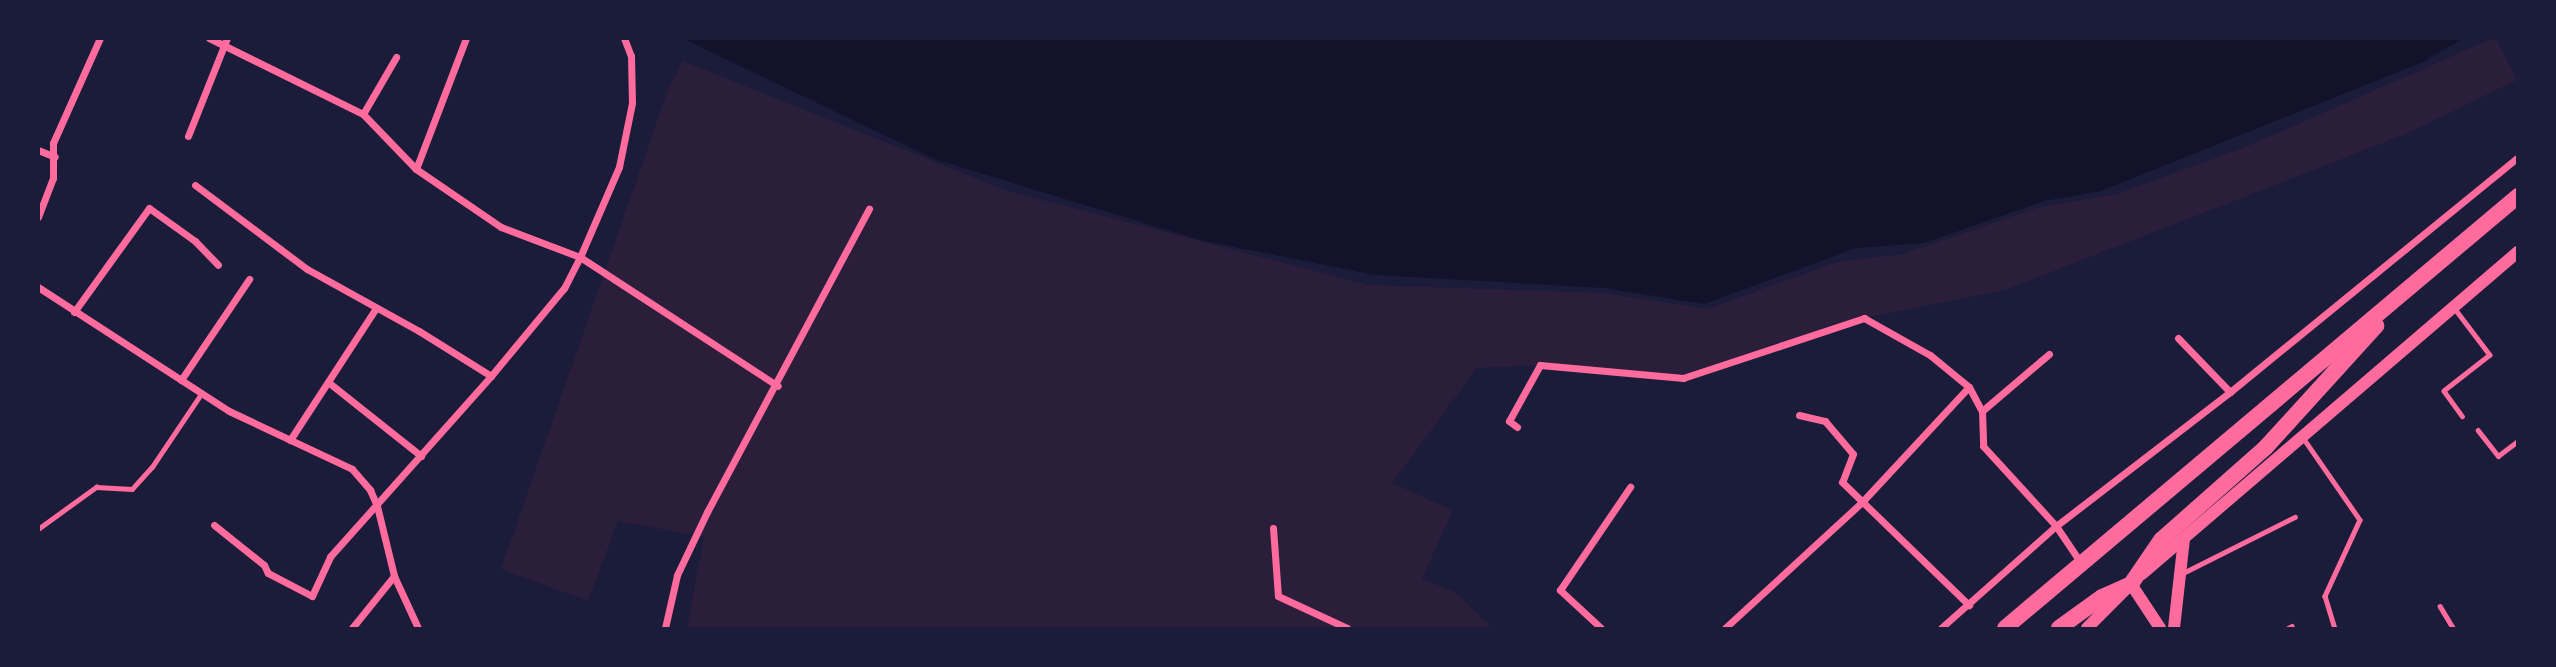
<!DOCTYPE html>
<style>
body{margin:0}
#map{position:relative;width:2556px;height:667px;overflow:hidden;background:#1b1b3a;font-family:Ubuntu,sans-serif}
div>[style]{position:absolute}
.green>*{inset:0;background:#2a1e3b}
.water>*{inset:0;background:#12122b}
.service>*{height:4.5px;margin:-2.25px;padding:0 2.25px;transform-origin:2.25px;border-radius:2.25px;background:#ff6b9d}
.minor>*{height:7px;margin:-3.5px;padding:0 3.5px;transform-origin:3.5px;border-radius:3.5px;background:#ff6b9d}
.tertiary>*{height:12px;margin:-6px;padding:0 6px;transform-origin:6px;border-radius:6px;background:#ff6b9d}
.primary>*{height:16px;margin:-8px;padding:0 8px;transform-origin:8px;border-radius:8px;background:#ff6b9d}
span{translate:-50% -50%;white-space:nowrap;text-align:center;line-height:1.15;-webkit-text-stroke:5px #1b1b3a;paint-order:stroke}
.frame{position:absolute;inset:0;border:40px solid #1b1b3a;pointer-events:none}
</style>
<div id="map">
<div class="green">
<i style="clip-path:polygon(2491px 39px,2496px 39px,2517px 80px,2406px 134px,2005px 290px,1864px 318px,1683px 378px,1540px 365px,1477px 368px,1392px 483px,1453px 510px,1422px 579px,1455px 592px,1492px 628px,687px 628px,704px 537px,618px 521px,588px 601px,501px 569px,669px 87px,683px 61px,1005px 190px,1368px 285px,1604px 293px,1707px 309px,1837px 262px,1903px 254px,2040px 207px,2117px 194px,2248px 146px)"></i>
</div>
<div class="water">
<i style="clip-path:polygon(684px 39px,2462px 39px,2423px 62px,2101px 191px,2044px 201px,1924px 243px,1856px 248px,1704px 304px,1605px 288px,1375px 275px,1200px 240px,934px 159px)"></i>
</div>
<div class="service">
<i style="left:2456px;top:310px;width:56px;rotate:52.9deg"></i>
<i style="left:2490px;top:355px;width:58px;rotate:142deg"></i>
<i style="left:2444px;top:391px;width:31px;rotate:54deg"></i>
<i style="left:2478px;top:430px;width:33px;rotate:52deg"></i>
<i style="left:2498px;top:456px;width:25px;rotate:-37deg"></i>
<i style="left:2304px;top:439px;width:98px;rotate:55.3deg"></i>
<i style="left:2360px;top:520px;width:84px;rotate:114.7deg"></i>
<i style="left:2325px;top:596px;width:34px;rotate:73deg"></i>
<i style="left:38px;top:529px;width:72px;rotate:-35.9deg"></i>
<i style="left:96px;top:487px;width:36px;rotate:3deg"></i>
<i style="left:132px;top:489px;width:30px;rotate:-48deg"></i>
<i style="left:152px;top:467px;width:88px;rotate:-56.1deg"></i>
<i style="left:2183px;top:573px;width:125px;rotate:-26.6deg"></i>
<i style="left:2440px;top:606px;width:26px;rotate:59deg"></i>
<i style="left:2288px;top:628px;width:4px;rotate:-27deg"></i>
</div>
<div class="minor">
<i style="left:209px;top:38px;width:172px;rotate:26.3deg"></i>
<i style="left:363px;top:114px;width:76px;rotate:46.1deg"></i>
<i style="left:416px;top:169px;width:103px;rotate:34.3deg"></i>
<i style="left:501px;top:227px;width:85px;rotate:20.8deg"></i>
<i style="left:580px;top:257px;width:35px;rotate:117deg"></i>
<i style="left:564px;top:288px;width:114px;rotate:129.7deg"></i>
<i style="left:491px;top:376px;width:242px;rotate:131.7deg"></i>
<i style="left:330px;top:557px;width:43px;rotate:114.8deg"></i>
<i style="left:312px;top:596px;width:50px;rotate:-152.4deg"></i>
<i style="left:268px;top:573px;width:9px;rotate:-117deg"></i>
<i style="left:264px;top:565px;width:64px;rotate:-141.3deg"></i>
<i style="left:624px;top:38px;width:19px;rotate:69deg"></i>
<i style="left:631px;top:56px;width:47px;rotate:88.8deg"></i>
<i style="left:632px;top:103px;width:65px;rotate:101.5deg"></i>
<i style="left:619px;top:167px;width:98px;rotate:113.4deg"></i>
<i style="left:580px;top:257px;width:236px;rotate:33.1deg"></i>
<i style="left:363px;top:114px;width:66px;rotate:-59.9deg"></i>
<i style="left:188px;top:136px;width:105px;rotate:-68.3deg"></i>
<i style="left:38px;top:150px;width:18px;rotate:22deg"></i>
<i style="left:416px;top:169px;width:140px;rotate:-69.1deg"></i>
<i style="left:195px;top:185px;width:140px;rotate:36.9deg"></i>
<i style="left:307px;top:269px;width:128px;rotate:29deg"></i>
<i style="left:419px;top:331px;width:85px;rotate:32deg"></i>
<i style="left:38px;top:217px;width:42px;rotate:-69deg"></i>
<i style="left:53px;top:178px;width:35px;rotate:-90deg"></i>
<i style="left:53px;top:143px;width:115px;rotate:-65.9deg"></i>
<i style="left:38px;top:287px;width:228px;rotate:33deg"></i>
<i style="left:229px;top:411px;width:136px;rotate:25.2deg"></i>
<i style="left:352px;top:469px;width:28px;rotate:49deg"></i>
<i style="left:370px;top:490px;width:17px;rotate:66deg"></i>
<i style="left:377px;top:506px;width:72px;rotate:76.3deg"></i>
<i style="left:394px;top:576px;width:57px;rotate:65.2deg"></i>
<i style="left:74px;top:312px;width:128px;rotate:-54.2deg"></i>
<i style="left:149px;top:208px;width:57px;rotate:35.7deg"></i>
<i style="left:195px;top:241px;width:33px;rotate:46deg"></i>
<i style="left:2178px;top:338px;width:75px;rotate:46.1deg"></i>
<i style="left:181px;top:380px;width:122px;rotate:-56deg"></i>
<i style="left:328px;top:382px;width:119px;rotate:38.5deg"></i>
<i style="left:1982px;top:411px;width:88px;rotate:-40.4deg"></i>
<i style="left:1799px;top:415px;width:27px;rotate:13deg"></i>
<i style="left:1825px;top:421px;width:43px;rotate:49.7deg"></i>
<i style="left:1853px;top:454px;width:30px;rotate:111deg"></i>
<i style="left:1842px;top:482px;width:177px;rotate:44.1deg"></i>
<i style="left:1517px;top:427px;width:10px;rotate:-143deg"></i>
<i style="left:1509px;top:421px;width:64px;rotate:-61deg"></i>
<i style="left:1540px;top:365px;width:144px;rotate:5.2deg"></i>
<i style="left:1683px;top:378px;width:191px;rotate:-18.3deg"></i>
<i style="left:1864px;top:318px;width:76px;rotate:29.3deg"></i>
<i style="left:1930px;top:355px;width:50px;rotate:39.4deg"></i>
<i style="left:1969px;top:387px;width:27px;rotate:62deg"></i>
<i style="left:1982px;top:411px;width:35px;rotate:88deg"></i>
<i style="left:1983px;top:446px;width:108px;rotate:47.6deg"></i>
<i style="left:2056px;top:526px;width:45px;rotate:56deg"></i>
<i style="left:290px;top:440px;width:158px;rotate:-56.9deg"></i>
<i style="left:1273px;top:528px;width:68px;rotate:85.8deg"></i>
<i style="left:1278px;top:596px;width:76px;rotate:24.9deg"></i>
<i style="left:352px;top:628px;width:67px;rotate:-51.1deg"></i>
<i style="left:665px;top:628px;width:54px;rotate:-77.2deg"></i>
<i style="left:677px;top:575px;width:70px;rotate:-64.5deg"></i>
<i style="left:707px;top:512px;width:344px;rotate:-61.9deg"></i>
<i style="left:1601px;top:628px;width:56px;rotate:-137.2deg"></i>
<i style="left:1560px;top:590px;width:125px;rotate:-55.8deg"></i>
<i style="left:1725px;top:628px;width:186px;rotate:-42.6deg"></i>
<i style="left:1862px;top:502px;width:157px;rotate:-47.1deg"></i>
<i style="left:1941px;top:628px;width:154px;rotate:-41.6deg"></i>
<i style="left:2056px;top:526px;width:220px;rotate:-37.6deg"></i>
<i style="left:2230px;top:392px;width:372px;rotate:-39.2deg"></i>
</div>
<div class="tertiary">
<i style="left:2142px;top:574px;width:495px;rotate:-40.6deg"></i>
<i style="left:2131px;top:584px;width:53px;rotate:56.6deg"></i>
<i style="left:2087px;top:628px;width:55px;rotate:-45deg"></i>
<i style="left:2174px;top:628px;width:90px;rotate:-83.6deg"></i>
</div>
<div class="primary">
<i style="left:2005px;top:628px;width:671px;rotate:-40.1deg"></i>
<i style="left:2059px;top:628px;width:53px;rotate:-35.8deg"></i>
<i style="left:2102px;top:597px;width:32px;rotate:-24deg"></i>
<i style="left:2131px;top:584px;width:53px;rotate:-55.7deg"></i>
<i style="left:2161px;top:540px;width:140px;rotate:-41.5deg"></i>
<i style="left:2266px;top:447px;width:164px;rotate:-47.7deg"></i>
</div>
<div class="frame"></div>
</div>
